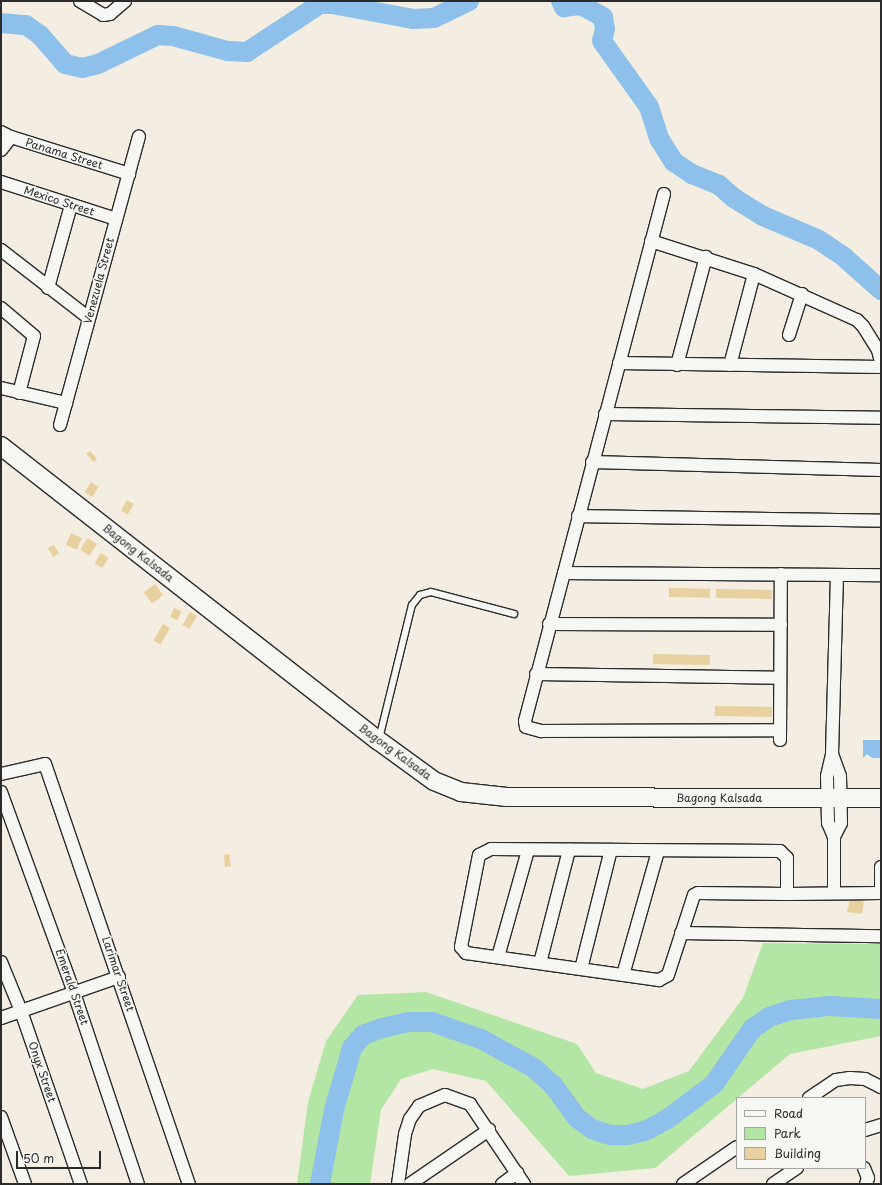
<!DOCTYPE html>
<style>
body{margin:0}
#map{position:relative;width:882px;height:1185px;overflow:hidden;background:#f3eee1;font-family:"Playpen Sans",sans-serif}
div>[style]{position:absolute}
.green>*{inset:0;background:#b3e5a5}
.water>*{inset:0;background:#8dc0ea}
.river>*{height:20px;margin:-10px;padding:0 10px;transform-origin:10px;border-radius:10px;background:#8dc0ea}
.building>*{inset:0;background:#e8d09f;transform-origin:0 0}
.roads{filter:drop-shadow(1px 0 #2b2b2b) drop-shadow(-1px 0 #2b2b2b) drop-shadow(0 1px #2b2b2b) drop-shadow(0 -1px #2b2b2b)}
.lane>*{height:6px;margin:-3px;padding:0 3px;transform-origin:3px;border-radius:3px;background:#f6f6f2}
.street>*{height:12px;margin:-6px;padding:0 6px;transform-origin:6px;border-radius:6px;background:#f6f6f2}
.secondary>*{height:18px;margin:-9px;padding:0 9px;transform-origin:9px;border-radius:9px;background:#f6f6f2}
span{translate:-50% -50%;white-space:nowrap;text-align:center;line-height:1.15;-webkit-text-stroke:3px #f6f6f2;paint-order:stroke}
.street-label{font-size:11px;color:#2b2b2b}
.frame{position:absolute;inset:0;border:2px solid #2b2b2b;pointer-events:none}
.legend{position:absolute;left:736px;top:1097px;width:130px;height:72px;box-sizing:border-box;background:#f6f6f2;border:1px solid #a5a5a2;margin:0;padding:5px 7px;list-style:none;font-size:12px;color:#2b2b2b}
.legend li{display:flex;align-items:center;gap:8px;height:20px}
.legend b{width:20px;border:1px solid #a5a5a2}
.scale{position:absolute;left:16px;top:1151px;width:85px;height:18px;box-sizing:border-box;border:2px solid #2b2b2b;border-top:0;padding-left:5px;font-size:12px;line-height:14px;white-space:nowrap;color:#2b2b2b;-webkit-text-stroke:3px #f6f6f2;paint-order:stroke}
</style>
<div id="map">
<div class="green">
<i style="clip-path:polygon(763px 943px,881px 944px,881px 1036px,790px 1054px,655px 1168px,569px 1176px,486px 1081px,433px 1069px,401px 1079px,381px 1110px,370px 1184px,297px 1184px,308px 1102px,326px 1041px,358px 995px,426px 992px,577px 1044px,596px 1073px,643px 1089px,689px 1071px,743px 998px)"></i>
</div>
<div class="water">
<i style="clip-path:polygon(863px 740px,881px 740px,881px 758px,872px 758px,867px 754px,863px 758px)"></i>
</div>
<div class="river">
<i style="left:561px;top:1px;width:7px;rotate:63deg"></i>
<i style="left:564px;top:7px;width:17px;rotate:-7deg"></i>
<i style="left:581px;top:5px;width:25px;rotate:29deg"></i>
<i style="left:603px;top:17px;width:12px;rotate:81deg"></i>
<i style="left:605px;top:29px;width:12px;rotate:104deg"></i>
<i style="left:602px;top:41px;width:81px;rotate:54.5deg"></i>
<i style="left:649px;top:107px;width:35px;rotate:72deg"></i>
<i style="left:660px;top:140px;width:26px;rotate:58deg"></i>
<i style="left:674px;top:162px;width:22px;rotate:34deg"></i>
<i style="left:692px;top:174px;width:29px;rotate:22deg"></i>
<i style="left:719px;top:185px;width:20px;rotate:41deg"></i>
<i style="left:734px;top:198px;width:34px;rotate:32deg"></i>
<i style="left:763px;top:216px;width:61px;rotate:23.2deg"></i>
<i style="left:819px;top:240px;width:30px;rotate:34deg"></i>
<i style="left:844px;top:257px;width:50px;rotate:41.7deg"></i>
<i style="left:1px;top:23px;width:25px;rotate:5deg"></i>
<i style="left:26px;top:25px;width:17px;rotate:36deg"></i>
<i style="left:40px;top:35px;width:38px;rotate:49deg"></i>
<i style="left:65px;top:64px;width:17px;rotate:13deg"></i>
<i style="left:82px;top:68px;width:16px;rotate:-14deg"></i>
<i style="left:98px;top:64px;width:67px;rotate:-25.8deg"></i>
<i style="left:158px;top:35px;width:15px;rotate:4deg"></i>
<i style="left:173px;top:36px;width:57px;rotate:15.3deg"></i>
<i style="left:228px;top:51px;width:19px;rotate:3deg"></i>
<i style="left:247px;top:52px;width:87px;rotate:-33.3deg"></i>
<i style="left:320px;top:4px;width:12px"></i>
<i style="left:332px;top:4px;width:82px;rotate:10.5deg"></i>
<i style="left:413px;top:19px;width:21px;rotate:-3deg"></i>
<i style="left:434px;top:18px;width:39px;rotate:-26deg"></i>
<i style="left:320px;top:1184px;width:75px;rotate:-79.3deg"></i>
<i style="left:334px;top:1110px;width:65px;rotate:-73.8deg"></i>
<i style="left:352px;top:1048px;width:17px;rotate:-50deg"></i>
<i style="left:363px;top:1035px;width:20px;rotate:-20deg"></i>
<i style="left:382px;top:1028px;width:27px;rotate:-13deg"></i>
<i style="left:408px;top:1022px;width:24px"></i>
<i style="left:432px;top:1022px;width:52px;rotate:19.1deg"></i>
<i style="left:481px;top:1039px;width:60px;rotate:28.7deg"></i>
<i style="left:534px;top:1068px;width:25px;rotate:42deg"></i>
<i style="left:553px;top:1085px;width:41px;rotate:54deg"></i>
<i style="left:577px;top:1118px;width:19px;rotate:36deg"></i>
<i style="left:592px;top:1129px;width:19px;rotate:18deg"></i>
<i style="left:610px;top:1135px;width:17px"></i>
<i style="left:627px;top:1135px;width:18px;rotate:-13deg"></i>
<i style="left:645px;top:1131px;width:24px;rotate:-28deg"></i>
<i style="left:666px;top:1120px;width:60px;rotate:-36.9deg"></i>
<i style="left:714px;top:1084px;width:67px;rotate:-55.4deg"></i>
<i style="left:752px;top:1029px;width:21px;rotate:-35deg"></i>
<i style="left:769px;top:1017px;width:23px;rotate:-18deg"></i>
<i style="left:791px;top:1010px;width:39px;rotate:-6deg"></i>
<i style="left:830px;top:1006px;width:51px;rotate:3.4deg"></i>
</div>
<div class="building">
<i style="clip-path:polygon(90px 451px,97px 459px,94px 462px,86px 454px)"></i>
<i style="left:91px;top:482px;width:9px;height:12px;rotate:32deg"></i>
<i style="left:127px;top:500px;width:8px;height:12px;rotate:30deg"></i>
<i style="left:71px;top:533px;width:12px;height:13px;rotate:24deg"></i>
<i style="left:88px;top:538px;width:11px;height:14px;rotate:34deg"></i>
<i style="clip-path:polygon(54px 545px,59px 553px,53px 557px,48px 548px)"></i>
<i style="left:101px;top:553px;width:9px;height:12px;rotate:32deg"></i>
<i style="left:155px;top:584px;width:14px;height:14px;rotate:54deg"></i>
<i style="left:669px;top:588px;width:41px;height:9px;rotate:1deg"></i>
<i style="left:716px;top:589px;width:56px;height:9px;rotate:1deg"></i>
<i style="left:174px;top:608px;width:8px;height:10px;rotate:23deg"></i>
<i style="left:190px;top:612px;width:8px;height:15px;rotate:30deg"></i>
<i style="left:163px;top:624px;width:8px;height:19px;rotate:30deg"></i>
<i style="left:653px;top:654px;width:57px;height:10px;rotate:1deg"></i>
<i style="left:715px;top:706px;width:57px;height:10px;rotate:1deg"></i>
<i style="clip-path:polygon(229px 854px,231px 866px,225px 867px,224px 855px)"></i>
<i style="clip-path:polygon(851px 896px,864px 899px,862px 914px,847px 912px)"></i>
</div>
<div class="roads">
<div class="lane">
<i style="left:379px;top:739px;width:138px;rotate:-76.2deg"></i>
<i style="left:412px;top:605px;width:13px;rotate:-51deg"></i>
<i style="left:420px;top:595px;width:11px;rotate:-15deg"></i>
<i style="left:431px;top:592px;width:86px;rotate:14.8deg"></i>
</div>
<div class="street">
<i style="left:80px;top:1px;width:27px;rotate:31deg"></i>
<i style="left:103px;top:15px;width:7px;rotate:-8deg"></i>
<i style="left:110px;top:14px;width:20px;rotate:-41deg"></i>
<i style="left:1px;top:132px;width:11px;rotate:27deg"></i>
<i style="left:11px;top:137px;width:124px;rotate:17.4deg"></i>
<i style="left:1px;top:150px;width:16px;rotate:-52deg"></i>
<i style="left:1px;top:182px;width:121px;rotate:17.8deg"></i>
<i style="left:664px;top:194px;width:545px;rotate:104.78deg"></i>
<i style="left:525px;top:721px;width:6px;rotate:81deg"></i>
<i style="left:526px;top:727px;width:16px;rotate:15deg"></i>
<i style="left:541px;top:731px;width:239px;rotate:-0.2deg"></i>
<i style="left:651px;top:241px;width:108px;rotate:17.8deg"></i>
<i style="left:754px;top:274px;width:113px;rotate:24.1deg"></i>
<i style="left:857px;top:320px;width:8px;rotate:45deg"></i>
<i style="left:863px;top:326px;width:28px;rotate:58deg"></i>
<i style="left:878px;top:350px;width:12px;rotate:76deg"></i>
<i style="left:1px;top:250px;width:111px;rotate:37.7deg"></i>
<i style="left:48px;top:288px;width:86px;rotate:-74.5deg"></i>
<i style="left:1px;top:308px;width:43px;rotate:40.3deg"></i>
<i style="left:34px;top:336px;width:59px;rotate:104.7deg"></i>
<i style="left:789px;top:335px;width:43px;rotate:-72.4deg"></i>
<i style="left:619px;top:363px;width:262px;rotate:0.9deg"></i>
<i style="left:677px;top:365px;width:112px;rotate:-75deg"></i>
<i style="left:730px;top:365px;width:94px;rotate:-75.2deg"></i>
<i style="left:1px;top:388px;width:67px;rotate:13deg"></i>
<i style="left:605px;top:414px;width:276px;rotate:0.8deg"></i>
<i style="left:60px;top:425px;width:299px;rotate:-74.7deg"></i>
<i style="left:592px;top:462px;width:289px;rotate:1.6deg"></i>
<i style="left:578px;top:516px;width:303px;rotate:0.9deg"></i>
<i style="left:564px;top:573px;width:317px;rotate:0.4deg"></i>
<i style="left:549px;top:624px;width:232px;rotate:0.2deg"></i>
<i style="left:536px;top:674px;width:244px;rotate:0.9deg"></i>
<i style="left:780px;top:740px;width:166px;rotate:-89.7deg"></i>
<i style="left:832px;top:754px;width:23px;rotate:70deg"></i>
<i style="left:840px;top:776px;width:47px;rotate:88.8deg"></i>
<i style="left:841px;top:823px;width:16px;rotate:117deg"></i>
<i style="left:1px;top:774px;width:45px;rotate:-12.8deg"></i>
<i style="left:45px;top:764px;width:444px;rotate:71.1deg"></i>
<i style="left:1px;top:792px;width:214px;rotate:70deg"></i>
<i style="left:74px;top:993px;width:201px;rotate:71.5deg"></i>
<i style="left:834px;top:893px;width:56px;rotate:-90deg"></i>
<i style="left:834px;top:837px;width:15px;rotate:-113deg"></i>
<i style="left:828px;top:823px;width:47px;rotate:-91.2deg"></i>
<i style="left:827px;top:776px;width:23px;rotate:-77deg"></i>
<i style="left:832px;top:754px;width:179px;rotate:-88.4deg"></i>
<i style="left:881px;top:893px;width:26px;rotate:-90deg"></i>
<i style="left:787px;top:894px;width:36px;rotate:-90deg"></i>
<i style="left:787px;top:858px;width:10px;rotate:-135deg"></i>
<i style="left:780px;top:851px;width:289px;rotate:-179.6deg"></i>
<i style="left:491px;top:849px;width:13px;rotate:153deg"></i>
<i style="left:479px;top:855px;width:94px;rotate:101.1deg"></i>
<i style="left:461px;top:947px;width:8px;rotate:50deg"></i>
<i style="left:466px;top:953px;width:195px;rotate:8deg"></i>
<i style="left:659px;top:980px;width:10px;rotate:-29deg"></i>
<i style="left:668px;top:975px;width:84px;rotate:-72deg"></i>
<i style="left:694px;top:895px;width:4px;rotate:-27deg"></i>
<i style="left:698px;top:893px;width:89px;rotate:0.6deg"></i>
<i style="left:787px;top:894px;width:94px;rotate:-0.6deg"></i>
<i style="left:681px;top:933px;width:200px;rotate:0.9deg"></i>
<i style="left:498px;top:957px;width:111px;rotate:-74.3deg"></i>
<i style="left:1px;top:962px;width:53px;rotate:67.8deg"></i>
<i style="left:21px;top:1011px;width:183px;rotate:70.9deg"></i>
<i style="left:540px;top:963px;width:117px;rotate:-75.6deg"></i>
<i style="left:581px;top:969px;width:123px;rotate:-75.9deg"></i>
<i style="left:623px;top:975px;width:129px;rotate:-74.2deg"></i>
<i style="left:1px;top:1018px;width:125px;rotate:-19.2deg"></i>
<i style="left:809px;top:1098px;width:32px;rotate:-34deg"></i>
<i style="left:836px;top:1080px;width:14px;rotate:-8deg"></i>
<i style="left:850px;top:1078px;width:15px;rotate:4deg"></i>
<i style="left:865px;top:1079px;width:18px;rotate:27deg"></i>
<i style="left:1px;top:1117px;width:71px;rotate:70.3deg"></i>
<i style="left:865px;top:1130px;width:17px;rotate:-17deg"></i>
<i style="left:864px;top:1168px;width:11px;rotate:68deg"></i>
<i style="left:868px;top:1178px;width:6px;rotate:108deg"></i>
<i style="left:398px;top:1184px;width:50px;rotate:-82deg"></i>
<i style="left:405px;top:1134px;width:16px;rotate:-72deg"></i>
<i style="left:410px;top:1119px;width:16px;rotate:-55deg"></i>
<i style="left:419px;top:1106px;width:28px;rotate:-23deg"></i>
<i style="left:445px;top:1095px;width:27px;rotate:20deg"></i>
<i style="left:470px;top:1104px;width:97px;rotate:56deg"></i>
<i style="left:410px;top:1184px;width:96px;rotate:-34.4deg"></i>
<i style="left:502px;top:1184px;width:19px;rotate:-36deg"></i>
<i style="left:683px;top:1184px;width:65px;rotate:-34.4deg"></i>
<i style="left:773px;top:1184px;width:29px;rotate:-34deg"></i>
</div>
<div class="secondary">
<i style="left:1px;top:446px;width:479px;rotate:38deg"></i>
<i style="left:379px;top:741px;width:68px;rotate:36deg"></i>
<i style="left:434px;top:781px;width:29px;rotate:22deg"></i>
<i style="left:461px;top:792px;width:46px;rotate:6.2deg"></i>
<i style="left:507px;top:797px;width:374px;rotate:0.2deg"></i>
</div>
</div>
<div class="street-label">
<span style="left:64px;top:154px;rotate:17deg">Panama Street</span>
<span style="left:59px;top:201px;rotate:18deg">Mexico Street</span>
<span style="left:99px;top:281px;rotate:-75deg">Venezuela Street</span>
<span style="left:138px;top:553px;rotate:38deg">Bagong Kalsada</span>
<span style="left:395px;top:752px;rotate:36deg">Bagong Kalsada</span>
<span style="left:719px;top:798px">Bagong Kalsada</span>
<span style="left:118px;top:974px;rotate:71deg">Larimar Street</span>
<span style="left:72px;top:987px;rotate:71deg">Emerald Street</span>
<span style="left:42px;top:1072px;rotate:71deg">Onyx Street</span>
</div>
<div class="frame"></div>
<ul class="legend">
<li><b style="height:5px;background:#f6f6f2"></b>Road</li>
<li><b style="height:11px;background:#b3e5a5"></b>Park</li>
<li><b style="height:11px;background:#e8d09f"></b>Building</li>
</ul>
<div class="scale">50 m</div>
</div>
